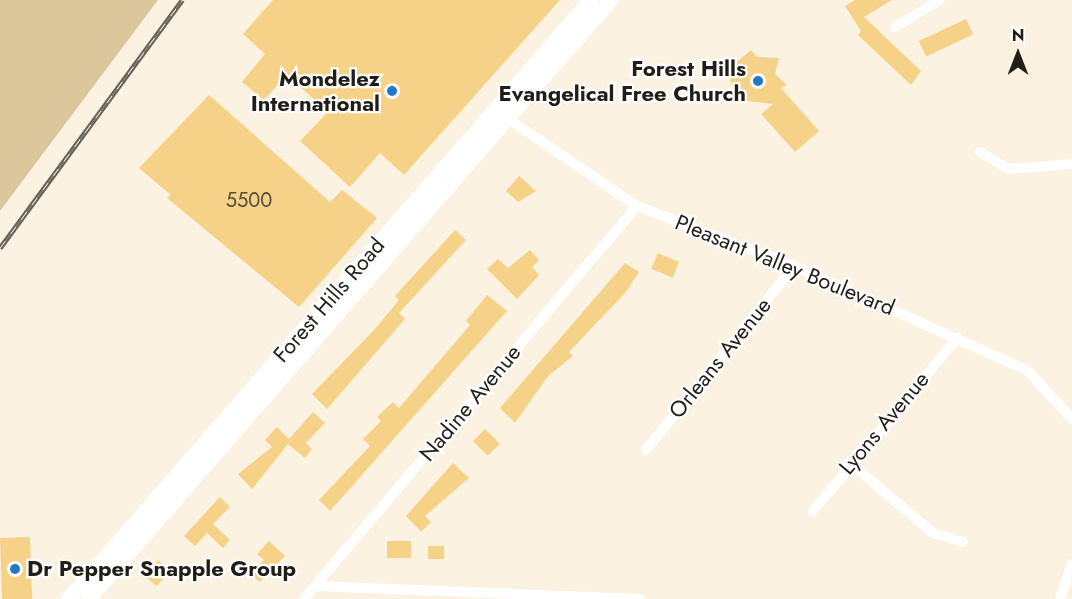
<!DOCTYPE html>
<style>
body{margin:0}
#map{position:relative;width:1072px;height:599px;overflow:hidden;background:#fbf2e1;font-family:Jost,sans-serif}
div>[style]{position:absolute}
.green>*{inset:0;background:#dcc69b}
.building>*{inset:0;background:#f6d289;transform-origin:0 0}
.street>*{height:10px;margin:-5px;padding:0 5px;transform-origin:5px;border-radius:5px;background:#fff}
.secondary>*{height:15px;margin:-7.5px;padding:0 7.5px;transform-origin:7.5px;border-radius:7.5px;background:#fff}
.rail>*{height:5px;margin-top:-2.5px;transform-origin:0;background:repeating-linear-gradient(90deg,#fff 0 9px,#656056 0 18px);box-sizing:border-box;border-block:2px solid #656056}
.dots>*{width:16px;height:16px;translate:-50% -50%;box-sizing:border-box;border:3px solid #fff;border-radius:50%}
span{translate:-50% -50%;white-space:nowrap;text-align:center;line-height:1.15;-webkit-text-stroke:4.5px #fff;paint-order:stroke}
.number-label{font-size:20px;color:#564b34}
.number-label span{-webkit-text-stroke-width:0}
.poi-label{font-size:22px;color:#211e18;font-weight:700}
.right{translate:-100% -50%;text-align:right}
.left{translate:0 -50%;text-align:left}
.street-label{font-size:22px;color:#211e18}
.north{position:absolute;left:988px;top:24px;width:60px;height:60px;-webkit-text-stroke:4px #fff;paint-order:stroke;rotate:0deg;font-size:16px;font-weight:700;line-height:24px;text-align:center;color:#211e18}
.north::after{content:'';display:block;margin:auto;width:21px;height:27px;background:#211e18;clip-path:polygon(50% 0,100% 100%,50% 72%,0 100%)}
</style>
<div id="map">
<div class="green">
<i style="clip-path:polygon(0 0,158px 0,0 211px)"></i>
</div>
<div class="building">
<i style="clip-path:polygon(273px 0,560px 0,404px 175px,380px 153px,350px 187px,300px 141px,328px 112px,287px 75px,264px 100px,242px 82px,265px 54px,243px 34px)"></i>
<i style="clip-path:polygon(855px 0,892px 0,864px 17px,921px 71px,911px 85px,858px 35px,861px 31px,845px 6px)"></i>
<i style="left:966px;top:19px;width:17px;height:52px;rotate:65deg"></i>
<i style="clip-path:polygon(751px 50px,757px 57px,779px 58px,775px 74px,787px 85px,781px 88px,819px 131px,795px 152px,761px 114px,773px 104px,740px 100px,730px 81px,733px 65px)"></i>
<i style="clip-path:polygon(209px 95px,330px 202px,342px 190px,377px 218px,299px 307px,167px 198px,171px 195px,139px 168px)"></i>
<i style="clip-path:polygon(519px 176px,536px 191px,518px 202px,506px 191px)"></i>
<i style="clip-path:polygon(455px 230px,466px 240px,399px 313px,405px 319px,327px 409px,312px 394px,374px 330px,399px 300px,395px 296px)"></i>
<i style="clip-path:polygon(530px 250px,539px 260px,532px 267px,539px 275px,517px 299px,487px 269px,498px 259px,508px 268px)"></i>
<i style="left:658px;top:253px;width:23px;height:17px;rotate:23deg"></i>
<i style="clip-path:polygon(625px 263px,639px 272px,625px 293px,569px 352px,573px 356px,548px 376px,515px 423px,500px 408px)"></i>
<i style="clip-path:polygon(487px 295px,507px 311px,330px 511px,319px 500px,370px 446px,363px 439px,381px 421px,377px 417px,393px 402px,399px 408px,470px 325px,466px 321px)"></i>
<i style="clip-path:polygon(313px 412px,325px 423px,306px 443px,312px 449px,305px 458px,288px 444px,252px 489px,238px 474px,272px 447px,265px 440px,277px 427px,289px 439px)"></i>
<i style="left:485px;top:429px;width:21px;height:17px;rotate:45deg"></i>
<i style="clip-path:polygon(453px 463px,469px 478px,425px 516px,431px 522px,421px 532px,406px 516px)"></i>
<i style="clip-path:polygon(220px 497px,230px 507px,213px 524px,230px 540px,223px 548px,207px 533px,195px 546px,184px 536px)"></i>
<i style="left:30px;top:537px;width:62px;height:30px;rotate:88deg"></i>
<i style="clip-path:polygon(269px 541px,285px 556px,260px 582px,250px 573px,264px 560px,257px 554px)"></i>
<i style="left:387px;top:541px;width:24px;height:17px"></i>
<i style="left:428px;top:546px;width:16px;height:13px"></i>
<i style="left:158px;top:560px;width:16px;height:21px;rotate:40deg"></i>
</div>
<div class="street">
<i style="left:895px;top:27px;width:52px;rotate:-31deg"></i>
<i style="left:495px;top:110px;width:171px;rotate:34.1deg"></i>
<i style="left:637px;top:206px;width:168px;rotate:20.9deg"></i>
<i style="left:794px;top:266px;width:255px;rotate:24.1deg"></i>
<i style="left:1027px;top:370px;width:67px;rotate:47.4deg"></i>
<i style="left:980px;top:152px;width:34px;rotate:30deg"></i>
<i style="left:1009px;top:169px;width:63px;rotate:-4.5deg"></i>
<i style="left:646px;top:450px;width:236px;rotate:-51.2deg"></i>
<i style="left:849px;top:462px;width:110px;rotate:40.2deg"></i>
<i style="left:933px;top:533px;width:31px;rotate:17deg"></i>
<i style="left:813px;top:511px;width:226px;rotate:-50.2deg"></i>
<i style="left:316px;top:586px;width:324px;rotate:2.3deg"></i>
<i style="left:304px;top:599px;width:515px;rotate:-49.72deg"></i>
<i style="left:1060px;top:599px;width:37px;rotate:-71deg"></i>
</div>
<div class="secondary">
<i style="left:68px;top:599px;width:795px;rotate:-48.93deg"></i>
<i style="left:88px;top:599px;width:795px;rotate:-48.93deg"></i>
</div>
<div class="rail">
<i style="left:0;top:248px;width:308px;rotate:-53.7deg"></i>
</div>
<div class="dots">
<i style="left:758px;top:81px;background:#2178c5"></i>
<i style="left:392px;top:91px;background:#2178c5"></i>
<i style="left:15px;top:569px;background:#2178c5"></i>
</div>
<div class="number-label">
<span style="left:249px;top:200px">5500</span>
</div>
<div class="poi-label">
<span class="right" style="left:746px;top:81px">Forest Hills<br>Evangelical Free Church</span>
<span class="right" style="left:380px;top:91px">Mondelez<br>International</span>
<span class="left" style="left:27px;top:569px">Dr Pepper Snapple Group</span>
</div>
<div class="street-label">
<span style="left:785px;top:265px;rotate:22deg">Pleasant Valley Boulevard</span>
<span style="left:329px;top:300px;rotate:-49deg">Forest Hills Road</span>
<span style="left:720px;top:358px;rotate:-51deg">Orleans Avenue</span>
<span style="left:470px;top:403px;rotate:-50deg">Nadine Avenue</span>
<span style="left:884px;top:423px;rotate:-50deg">Lyons Avenue</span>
</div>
<div class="north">N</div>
</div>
